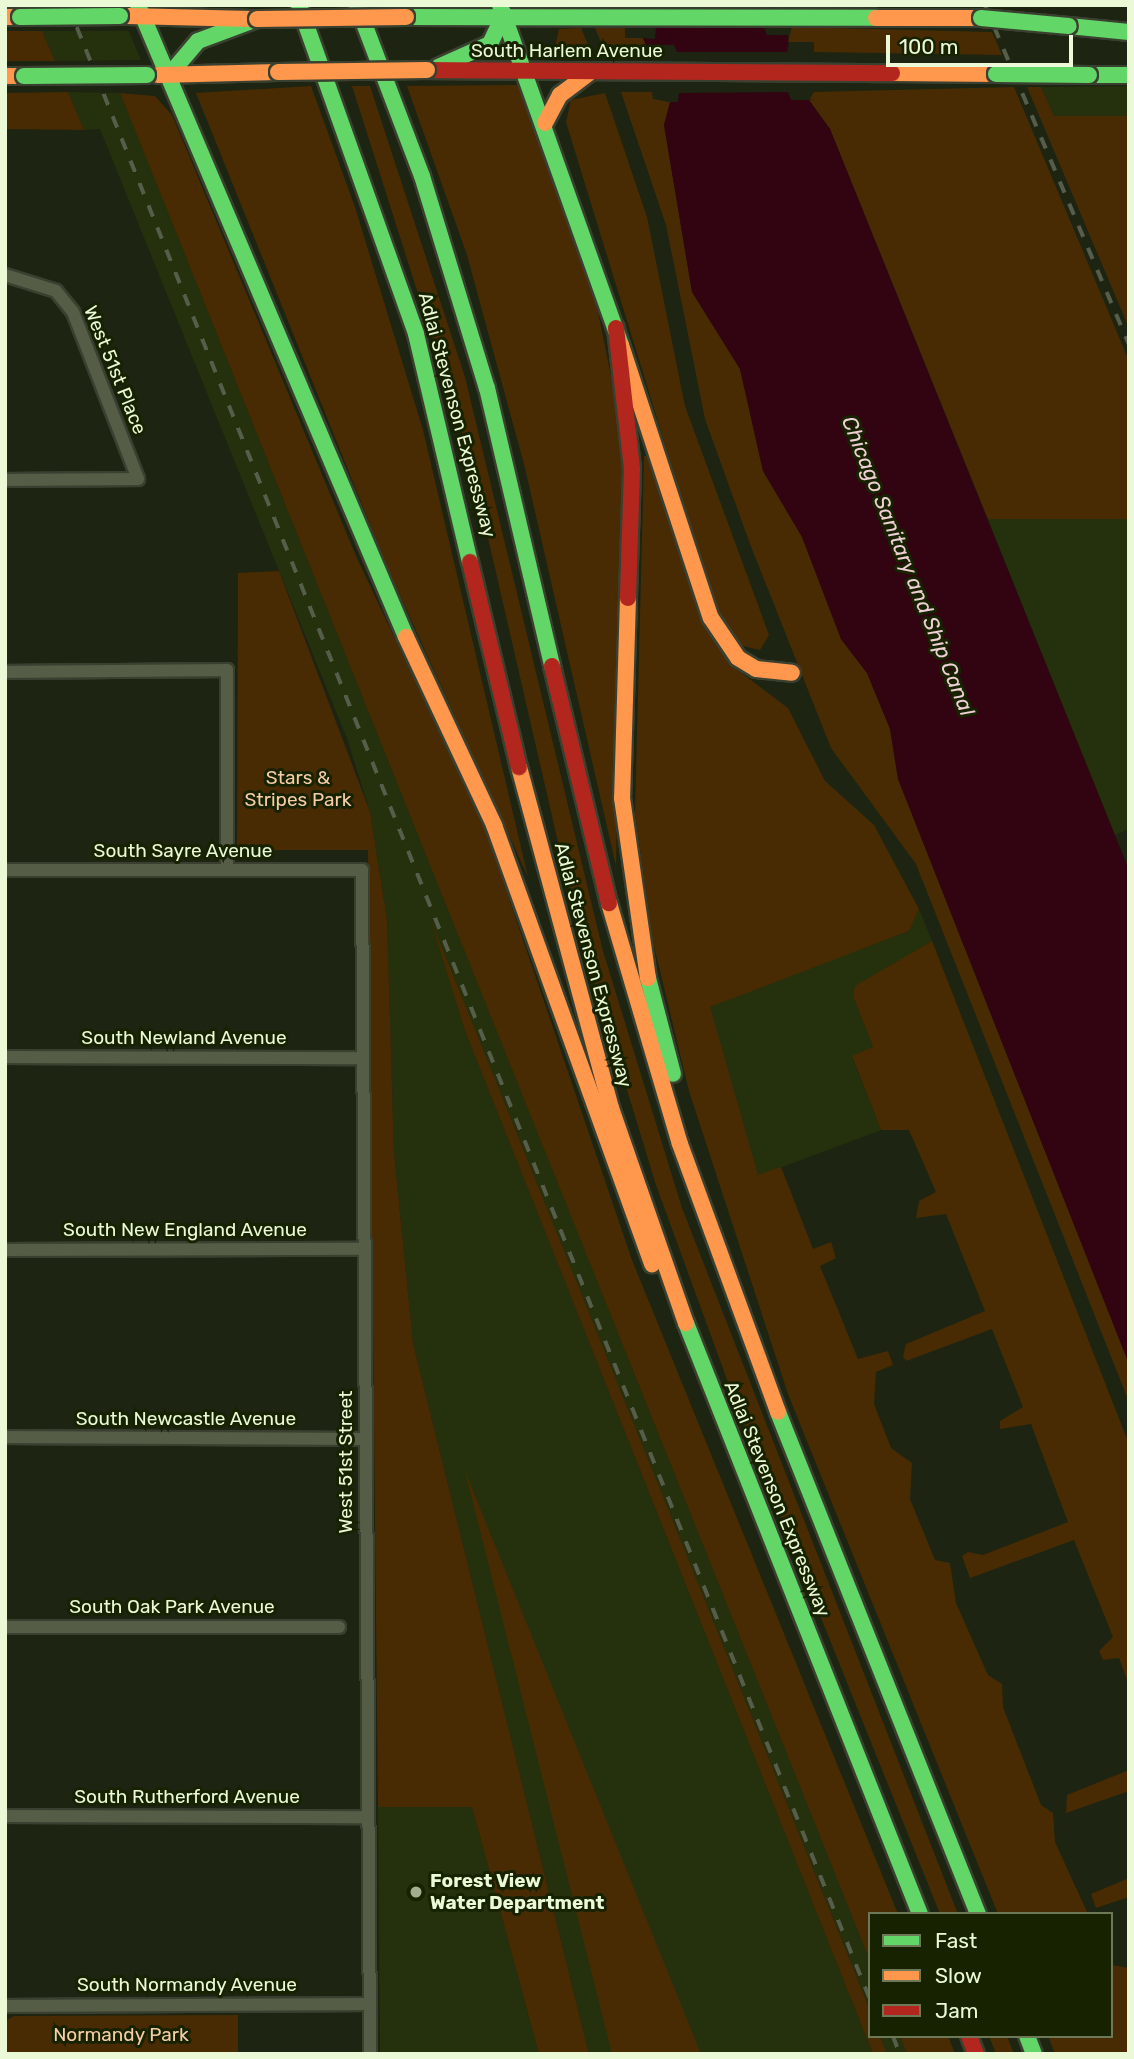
<!DOCTYPE html>
<style>
body{margin:0}
#map{position:relative;width:1134px;height:2059px;overflow:hidden;background:#1d2411;font-family:Rubik,sans-serif}
div>[style]{position:absolute}
.built>*{inset:0;background:#25310c}
.green>*{inset:0;background:#482b02}
.water>*{inset:0;background:#320311}
.pier>*{inset:0;background:#1d2411}
.roads{filter:drop-shadow(2px 0 #3a4030) drop-shadow(-2px 0 #3a4030) drop-shadow(0 2px #3a4030) drop-shadow(0 -2px #3a4030)}
.street>*{height:12px;margin:-6px;padding:0 6px;transform-origin:6px;border-radius:6px;background:#555d47}
.fast>*{height:16px;margin:-8px;padding:0 8px;transform-origin:8px;border-radius:8px;background:#63d668}
.slow>*{height:16px;margin:-8px;padding:0 8px;transform-origin:8px;border-radius:8px;background:#ff974d}
.jam>*{height:16px;margin:-8px;padding:0 8px;transform-origin:8px;border-radius:8px;background:#b3261e}
.rail>*{height:3.5px;margin-top:-1.75px;transform-origin:0;background:repeating-linear-gradient(90deg,#565d4a 0 12px,transparent 0 24px)}
.bridges{filter:drop-shadow(2px 0 #3a4030) drop-shadow(-2px 0 #3a4030) drop-shadow(0 2px #3a4030) drop-shadow(0 -2px #3a4030)}
.fast-bridge>*{height:16px;margin:-8px;padding:0 8px;transform-origin:8px;border-radius:8px;background:#63d668}
.slow-bridge>*{height:16px;margin:-8px;padding:0 8px;transform-origin:8px;border-radius:8px;background:#ff974d}
.dots>*{width:19px;height:19px;translate:-50% -50%;box-sizing:border-box;border:4px solid #172201;border-radius:50%}
span{translate:-50% -50%;white-space:nowrap;text-align:center;line-height:1.15;-webkit-text-stroke:6px #172201;paint-order:stroke}
.street-label{font-size:19px;color:#ebf9d6}
.park-label{font-size:19px;color:#f7cda5}
.poi-label{font-size:19px;color:#ebf9d6;font-weight:700}
.left{translate:0 -50%;text-align:left}
.water-label{font-size:21px;color:#efd0d5;font-style:italic}
.frame{position:absolute;inset:0;border:7px solid #ebf9d6;pointer-events:none}
.legend{position:absolute;left:868px;top:1912px;width:245px;height:126px;box-sizing:border-box;background:#172201;border:2px solid #6c7856;margin:0;padding:9px 12px;list-style:none;font-size:21px;color:#ebf9d6}
.legend li{display:flex;align-items:center;gap:14px;height:35px}
.legend b{width:35px;border:2px solid #6c7856}
.scale{position:absolute;left:886px;top:35px;width:187px;height:32px;box-sizing:border-box;border:4px solid #ebf9d6;border-top:0;padding-left:9px;font-size:21px;line-height:24px;white-space:nowrap;color:#ebf9d6;-webkit-text-stroke:5px #172201;paint-order:stroke}
</style>
<div id="map">
<div class="built">
<i style="clip-path:polygon(42px 31px,129px 31px,141px 60px,55px 61px)"></i>
<i style="clip-path:polygon(1129px 86px,1129px 117px,1054px 116px,1041px 87px)"></i>
<i style="clip-path:polygon(68px 92px,120px 93px,870px 1961px,870px 2010px,431px 921px,465px 1031px,873px 2054px,589px 2054px,413px 1343px,394px 1153px,387px 919px,370px 812px,348px 741px,100px 129px,84px 130px)"></i>
<i style="clip-path:polygon(988px 519px,1129px 519px,1129px 829px,1115px 835px)"></i>
<i style="clip-path:polygon(919px 909px,932px 941px,855px 987px,853px 996px,873px 1047px,852px 1057px,881px 1130px,758px 1176px,709px 1007px,909px 931px)"></i>
<i style="clip-path:polygon(378px 1807px,472px 1807px,539px 2054px,380px 2054px)"></i>
<i style="clip-path:polygon(880px 2036px,900px 2036px,907px 2054px,887px 2054px)"></i>
</div>
<div class="green">
<i style="clip-path:polygon(792px 27px,992px 32px,1002px 55px,814px 52px,814px 42px,788px 42px)"></i>
<i style="clip-path:polygon(581px 28px,591px 52px,555px 47px,559px 29px)"></i>
<i style="clip-path:polygon(595px 28px,625px 28px,625px 38px,643px 38px,649px 52px,605px 52px)"></i>
<i style="clip-path:polygon(5px 31px,42px 31px,55px 61px,5px 61px)"></i>
<i style="clip-path:polygon(520px 85px,595px 297px,617px 406px,624px 464px,616px 866px,525px 468px,467px 255px,407px 86px)"></i>
<i style="clip-path:polygon(311px 86px,355px 207px,423px 430px,528px 877px,388px 569px,196px 93px)"></i>
<i style="clip-path:polygon(352px 86px,370px 86px,465px 377px,603px 951px,682px 1208px,958px 1914px,940px 1914px,744px 1426px,656px 1185px,578px 929px,468px 451px)"></i>
<i style="clip-path:polygon(1014px 87px,1129px 361px,1129px 519px,988px 519px,830px 129px,809px 100px,814px 92px)"></i>
<i style="clip-path:polygon(1027px 87px,1041px 87px,1054px 116px,1129px 116px,1129px 328px)"></i>
<i style="clip-path:polygon(68px 92px,84px 130px,5px 129px,5px 93px)"></i>
<i style="clip-path:polygon(621px 92px,652px 92px,653px 99px,670px 102px,664px 125px,692px 292px,740px 369px,763px 471px,802px 537px,841px 639px,867px 673px,890px 729px,898px 779px,1129px 1364px,1129px 1402px,916px 864px,831px 748px,750px 544px,705px 419px,666px 225px)"></i>
<i style="clip-path:polygon(120px 93px,155px 96px,172px 115px,356px 556px,487px 834px,632px 1260px,898px 1914px,870px 1914px,870px 1961px)"></i>
<i style="clip-path:polygon(605px 93px,647px 217px,685px 406px,769px 635px,760px 650px,743px 646px,717px 614px,566px 122px,571px 100px)"></i>
<i style="clip-path:polygon(652px 455px,709px 626px,731px 665px,788px 708px,825px 781px,874px 825px,919px 909px,909px 931px,710px 1007px,758px 1175px,781px 1167px,813px 1249px,831px 1242px,836px 1258px,820px 1266px,858px 1359px,888px 1351px,893px 1365px,876px 1372px,874px 1404px,891px 1448px,912px 1463px,910px 1499px,935px 1560px,950px 1563px,956px 1603px,988px 1675px,1002px 1684px,1003px 1707px,1041px 1805px,1053px 1813px,1055px 1842px,1088px 1914px,998px 1914px,788px 1394px,689px 1091px,653px 942px,635px 814px,644px 456px)"></i>
<i style="clip-path:polygon(279px 571px,370px 812px,387px 919px,394px 1153px,413px 1343px,589px 2054px,539px 2054px,472px 1807px,378px 1807px,368px 850px,237px 850px,238px 573px)"></i>
<i style="clip-path:polygon(430px 918px,870px 2010px,870px 2036px,880px 2036px,887px 2054px,873px 2054px,465px 1031px)"></i>
<i style="clip-path:polygon(932px 941px,1129px 1444px,1129px 1685px,1119px 1658px,1103px 1660px,1099px 1651px,1113px 1637px,1074px 1540px,970px 1578px,962px 1556px,968px 1552px,983px 1555px,1068px 1522px,1031px 1424px,1000px 1429px,1000px 1421px,1023px 1407px,992px 1329px,906px 1361px,903px 1356px,906px 1344px,985px 1311px,946px 1214px,916px 1218px,919px 1201px,936px 1192px,909px 1130px,881px 1130px,852px 1056px,873px 1047px,853px 996px,855px 986px)"></i>
<i style="clip-path:polygon(465px 1471px,701px 2054px,612px 2054px)"></i>
<i style="clip-path:polygon(1129px 1770px,1129px 1791px,1066px 1813px,1067px 1795px)"></i>
<i style="clip-path:polygon(1129px 1878px,1129px 1897px,1096px 1908px,1091px 1894px)"></i>
<i style="clip-path:polygon(1111px 1965px,1129px 1968px,1129px 2054px,1055px 2054px,1048px 2036px,1111px 2036px)"></i>
<i style="clip-path:polygon(238px 2015px,238px 2054px,5px 2054px,5px 2021px,14px 2016px)"></i>
<i style="clip-path:polygon(900px 2036px,948px 2036px,955px 2054px,907px 2054px)"></i>
<i style="clip-path:polygon(989px 2036px,1007px 2036px,1014px 2054px,996px 2054px)"></i>
</div>
<div class="water">
<i style="clip-path:polygon(619px 5px,764px 5px,767px 35px,788px 35px,791px 99px,809px 100px,830px 129px,1129px 870px,1129px 1364px,898px 779px,890px 729px,867px 673px,841px 639px,802px 537px,763px 471px,740px 369px,692px 292px,664px 125px,670px 102px,643px 38px)"></i>
</div>
<div class="pier">
<i style="clip-path:polygon(615px 5px,768px 5px,769px 32px,791px 35px,767px 35px,764px 28px,656px 28px,655px 39px,639px 38px)"></i>
<i style="clip-path:polygon(788px 42px,794px 96px,814px 100px,791px 100px,788px 92px,679px 93px,678px 102px,666px 102px,645px 52px,652px 52px,652px 45px,674px 45px,677px 52px,787px 52px)"></i>
</div>
<div class="roads">
<div class="street">
<i style="left:5px;top:275px;width:53px;rotate:17.4deg"></i>
<i style="left:56px;top:291px;width:27px;rotate:51deg"></i>
<i style="left:73px;top:312px;width:179px;rotate:68.7deg"></i>
<i style="left:138px;top:479px;width:133px;rotate:179.6deg"></i>
<i style="left:5px;top:672px;width:222px;rotate:-0.5deg"></i>
<i style="left:227px;top:670px;width:200px;rotate:90deg"></i>
<i style="left:5px;top:870px;width:357px"></i>
<i style="left:362px;top:870px;width:1184px;rotate:89.61deg"></i>
<i style="left:5px;top:1057px;width:358px;rotate:0.2deg"></i>
<i style="left:5px;top:1250px;width:359px;rotate:-0.2deg"></i>
<i style="left:5px;top:1437px;width:360px;rotate:0.3deg"></i>
<i style="left:5px;top:1627px;width:334px"></i>
<i style="left:5px;top:1816px;width:363px;rotate:0.2deg"></i>
<i style="left:5px;top:2006px;width:364px;rotate:-0.3deg"></i>
</div>
<div class="fast">
<i style="left:138px;top:5px;width:686px;rotate:67.02deg"></i>
<i style="left:299px;top:5px;width:349px;rotate:70.4deg"></i>
<i style="left:416px;top:334px;width:234px;rotate:76.7deg"></i>
<i style="left:357px;top:5px;width:183px;rotate:69.2deg"></i>
<i style="left:422px;top:176px;width:222px;rotate:73deg"></i>
<i style="left:487px;top:388px;width:285px;rotate:76.8deg"></i>
<i style="left:500px;top:5px;width:361px;rotate:70.4deg"></i>
<i style="left:406px;top:17px;width:470px;rotate:0.1deg"></i>
<i style="left:1069px;top:26px;width:60px;rotate:5.7deg"></i>
<i style="left:438px;top:67px;width:57px;rotate:-23.9deg"></i>
<i style="left:490px;top:44px;width:33px;rotate:-65deg"></i>
<i style="left:170px;top:74px;width:43px;rotate:-49.7deg"></i>
<i style="left:198px;top:41px;width:63px;rotate:-20.4deg"></i>
<i style="left:1089px;top:75px;width:40px"></i>
<i style="left:648px;top:978px;width:99px;rotate:75.4deg"></i>
<i style="left:686px;top:1323px;width:636px;rotate:68.4deg"></i>
<i style="left:778px;top:1412px;width:540px;rotate:68.28deg"></i>
<i style="left:1027px;top:2036px;width:19px;rotate:69deg"></i>
</div>
<div class="slow">
<i style="left:128px;top:16px;width:124px;rotate:1.4deg"></i>
<i style="left:5px;top:17px;width:15px"></i>
<i style="left:876px;top:18px;width:105px"></i>
<i style="left:892px;top:73px;width:104px;rotate:0.6deg"></i>
<i style="left:158px;top:75px;width:120px;rotate:-1.4deg"></i>
<i style="left:5px;top:76px;width:19px"></i>
<i style="left:545px;top:123px;width:32px;rotate:-62deg"></i>
<i style="left:560px;top:95px;width:36px;rotate:-37deg"></i>
<i style="left:621px;top:345px;width:287px;rotate:71.8deg"></i>
<i style="left:711px;top:618px;width:48px;rotate:56deg"></i>
<i style="left:738px;top:658px;width:21px;rotate:31deg"></i>
<i style="left:756px;top:669px;width:36px;rotate:6deg"></i>
<i style="left:628px;top:598px;width:200px;rotate:91.7deg"></i>
<i style="left:622px;top:798px;width:182px;rotate:81.8deg"></i>
<i style="left:406px;top:637px;width:208px;rotate:64.9deg"></i>
<i style="left:494px;top:825px;width:467px;rotate:70.2deg"></i>
<i style="left:519px;top:767px;width:353px;rotate:74.9deg"></i>
<i style="left:611px;top:1108px;width:228px;rotate:70.8deg"></i>
<i style="left:609px;top:903px;width:251px;rotate:73.6deg"></i>
<i style="left:680px;top:1144px;width:285px;rotate:69.9deg"></i>
</div>
<div class="jam">
<i style="left:427px;top:70px;width:465px;rotate:0.4deg"></i>
<i style="left:616px;top:328px;width:142px;rotate:83.5deg"></i>
<i style="left:632px;top:469px;width:129px;rotate:91.8deg"></i>
<i style="left:470px;top:562px;width:211px;rotate:76.6deg"></i>
<i style="left:552px;top:666px;width:244px;rotate:76.5deg"></i>
<i style="left:969px;top:2036px;width:19px;rotate:69deg"></i>
</div>
</div>
<div class="rail">
<i style="left:68px;top:5px;width:2149px;rotate:68.09deg"></i>
<i style="left:985px;top:5px;width:369px;rotate:67deg"></i>
<i style="left:893px;top:2036px;width:19px;rotate:69deg"></i>
</div>
<div class="bridges">
<div class="fast-bridge">
<i style="left:20px;top:17px;width:100px;rotate:-0.6deg"></i>
<i style="left:981px;top:18px;width:88px;rotate:5.2deg"></i>
<i style="left:996px;top:74px;width:93px;rotate:0.6deg"></i>
<i style="left:24px;top:76px;width:123px;rotate:-0.5deg"></i>
</div>
<div class="slow-bridge">
<i style="left:257px;top:19px;width:149px;rotate:-0.8deg"></i>
<i style="left:278px;top:72px;width:149px;rotate:-0.8deg"></i>
</div>
</div>
<div class="dots">
<i style="left:416px;top:1892px;background:#a3ae91"></i>
</div>
<div class="street-label">
<span style="left:567px;top:51px">South Harlem Avenue</span>
<span style="left:115px;top:370px;rotate:68deg">West 51st Place</span>
<span style="left:457px;top:415px;rotate:75deg">Adlai Stevenson Expressway</span>
<span style="left:183px;top:851px">South Sayre Avenue</span>
<span style="left:593px;top:965px;rotate:75deg">Adlai Stevenson Expressway</span>
<span style="left:184px;top:1038px">South Newland Avenue</span>
<span style="left:185px;top:1230px">South New England Avenue</span>
<span style="left:186px;top:1419px">South Newcastle Avenue</span>
<span style="left:346px;top:1462px;rotate:-90deg">West 51st Street</span>
<span style="left:777px;top:1499px;rotate:68deg">Adlai Stevenson Expressway</span>
<span style="left:172px;top:1607px">South Oak Park Avenue</span>
<span style="left:187px;top:1797px">South Rutherford Avenue</span>
<span style="left:187px;top:1985px">South Normandy Avenue</span>
</div>
<div class="park-label">
<span style="left:298px;top:789px">Stars &amp;<br>Stripes Park</span>
<span style="left:121px;top:2035px">Normandy Park</span>
</div>
<div class="poi-label">
<span class="left" style="left:430px;top:1892px">Forest View<br>Water Department</span>
</div>
<div class="water-label">
<span style="left:908px;top:566px;rotate:68deg">Chicago Sanitary and Ship Canal</span>
</div>
<div class="frame"></div>
<ul class="legend">
<li><b style="height:9px;background:#63d668"></b>Fast</li>
<li><b style="height:9px;background:#ff974d"></b>Slow</li>
<li><b style="height:9px;background:#b3261e"></b>Jam</li>
</ul>
<div class="scale">100 m</div>
</div>
